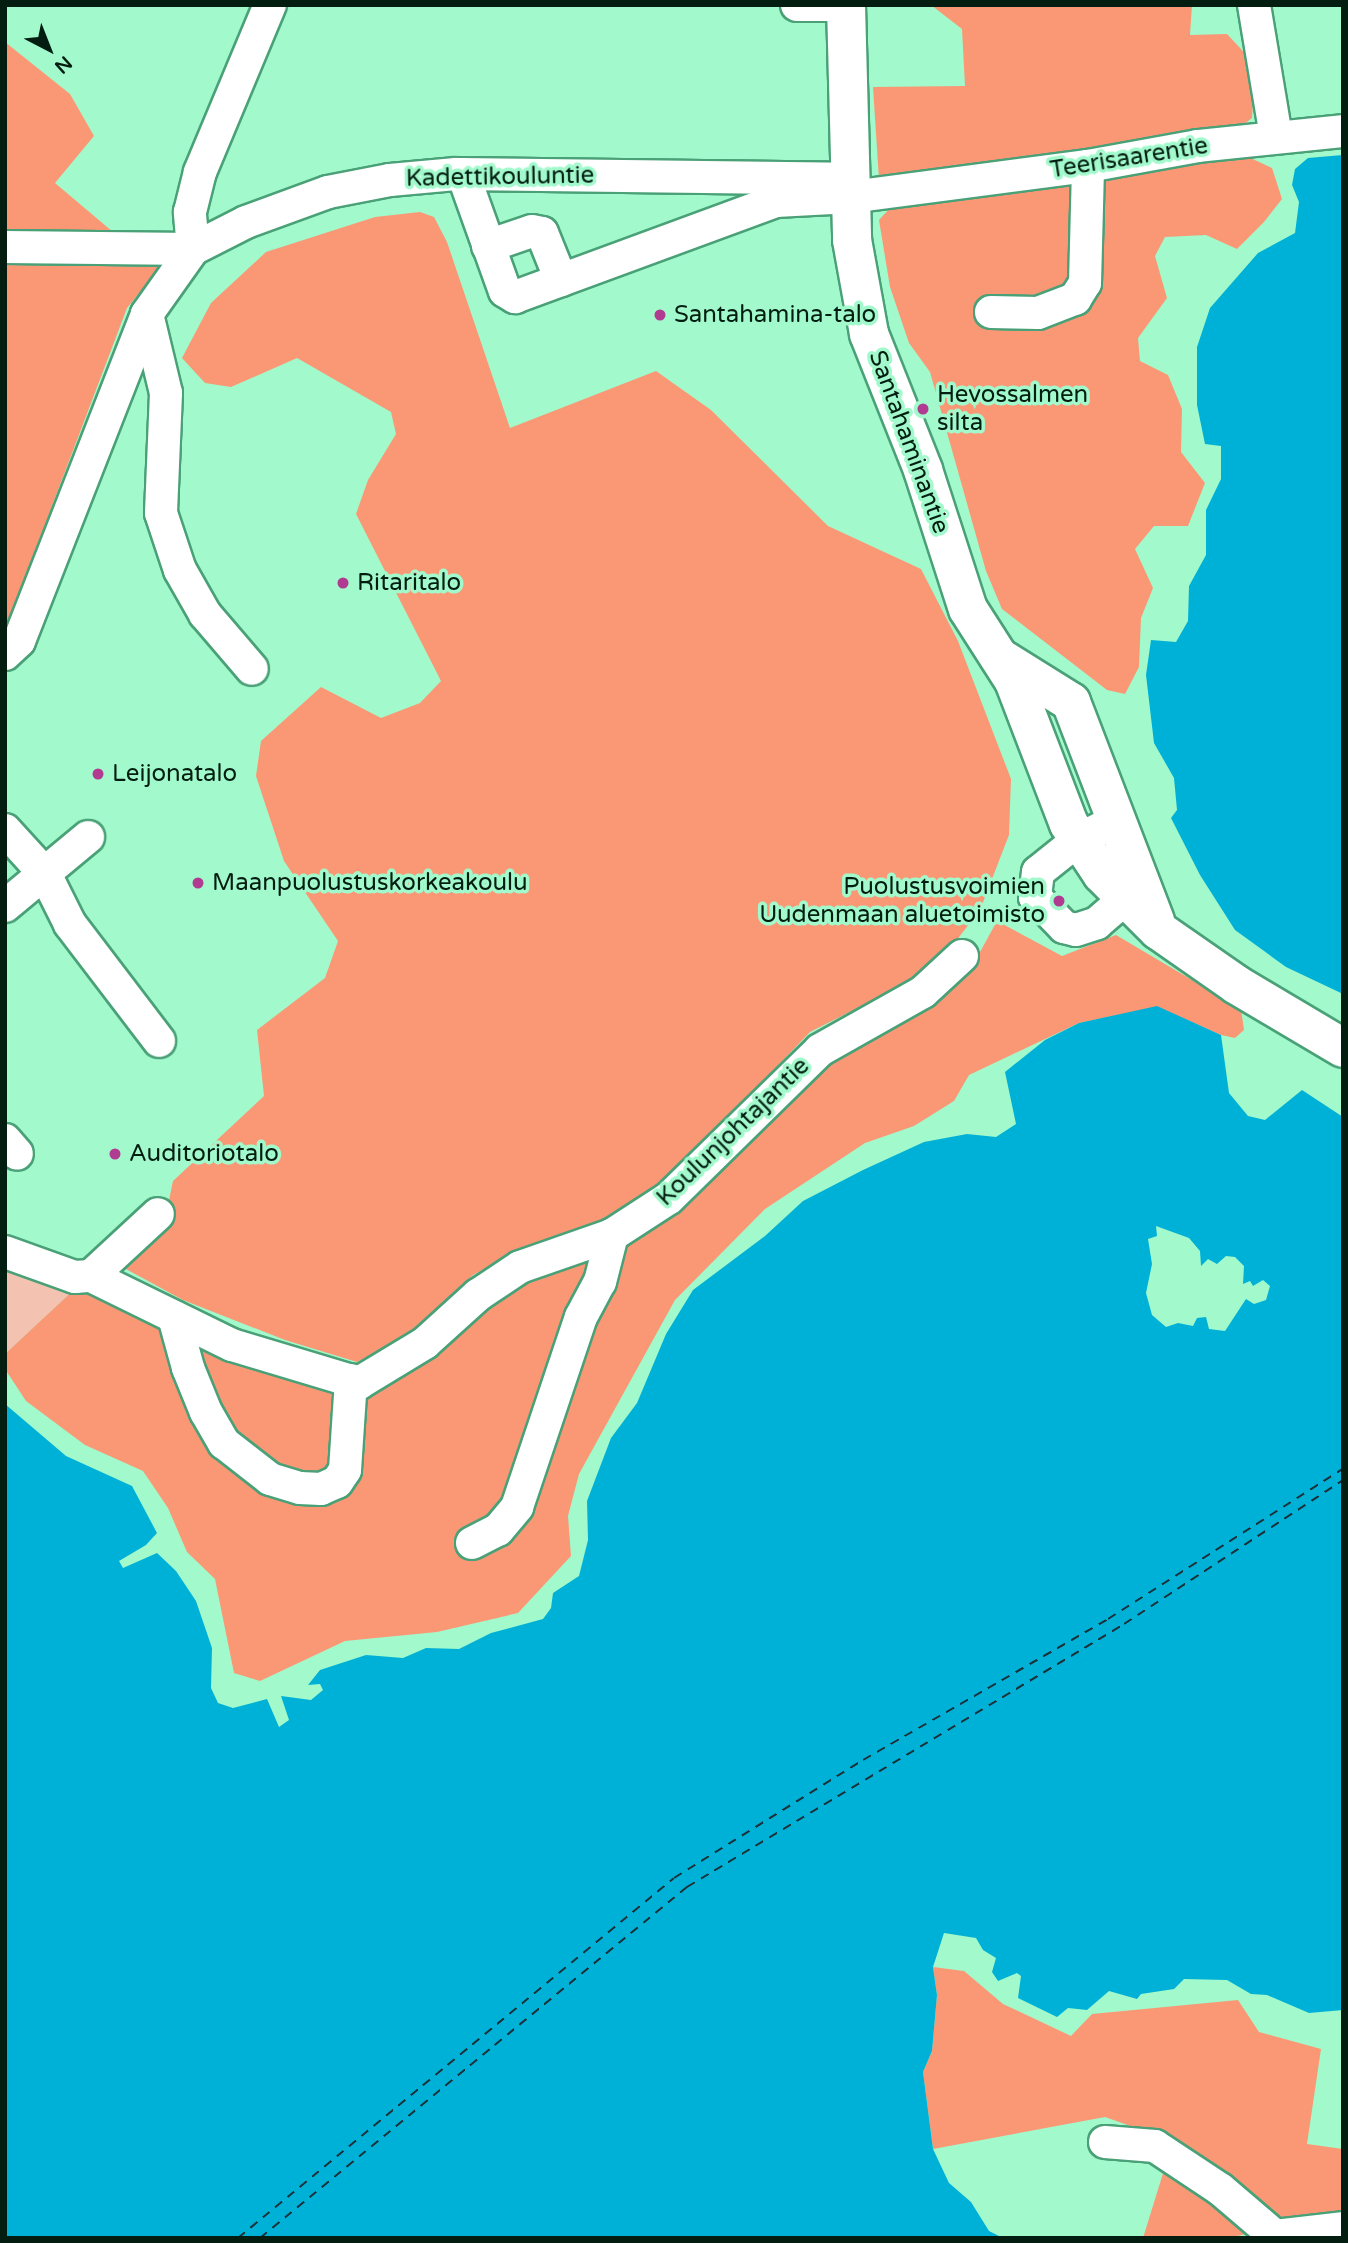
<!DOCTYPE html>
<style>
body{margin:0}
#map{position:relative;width:1348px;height:2243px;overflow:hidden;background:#a2f9cc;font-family:"Varela Round",sans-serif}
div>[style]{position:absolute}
.green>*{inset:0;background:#f4c2b0}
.forest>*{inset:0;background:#fa9875}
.water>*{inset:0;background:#00b1d7}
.ferry>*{height:2px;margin-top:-1px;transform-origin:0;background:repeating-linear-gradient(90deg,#1b3139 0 9px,transparent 0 16px)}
.roads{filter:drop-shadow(2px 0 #4aa177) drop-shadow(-2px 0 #4aa177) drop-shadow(0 2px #4aa177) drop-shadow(0 -2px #4aa177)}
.minor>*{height:32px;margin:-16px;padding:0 16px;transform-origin:16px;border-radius:16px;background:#fff}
.major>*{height:38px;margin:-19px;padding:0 19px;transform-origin:19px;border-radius:19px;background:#fff}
.dots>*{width:19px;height:19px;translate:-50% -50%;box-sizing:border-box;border:4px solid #a2f9cc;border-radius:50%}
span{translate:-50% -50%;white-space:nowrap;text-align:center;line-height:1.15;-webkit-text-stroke:7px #a2f9cc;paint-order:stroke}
.street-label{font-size:24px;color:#031e11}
.poi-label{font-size:24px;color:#031e11}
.left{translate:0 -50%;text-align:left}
.right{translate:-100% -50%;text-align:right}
.frame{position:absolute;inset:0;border:7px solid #031e11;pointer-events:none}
.north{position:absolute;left:14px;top:14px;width:70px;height:70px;-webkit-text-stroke:5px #a2f9cc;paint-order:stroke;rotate:138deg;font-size:19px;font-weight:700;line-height:28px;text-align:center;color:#031e11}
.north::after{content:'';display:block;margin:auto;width:24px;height:32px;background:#031e11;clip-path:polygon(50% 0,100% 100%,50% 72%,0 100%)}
</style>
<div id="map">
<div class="green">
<i style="clip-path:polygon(5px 1259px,78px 1286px,5px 1354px)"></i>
</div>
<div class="forest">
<i style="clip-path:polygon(931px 5px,1192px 5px,1190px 35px,1227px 34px,1255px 64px,1252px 118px,1234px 132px,879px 180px,873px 87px,965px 86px,962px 29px)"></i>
<i style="clip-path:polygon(5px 42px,70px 94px,94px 136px,55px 183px,113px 232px,5px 233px)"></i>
<i style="clip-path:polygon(1244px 155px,1272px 168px,1282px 199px,1264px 222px,1237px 249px,1206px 235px,1165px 237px,1155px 256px,1167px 298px,1138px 338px,1140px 361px,1168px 375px,1182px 409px,1181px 452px,1205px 483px,1188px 526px,1154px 526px,1135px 549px,1153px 588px,1141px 618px,1139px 667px,1125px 694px,1107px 690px,1002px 609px,986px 571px,930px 372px,909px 343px,890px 287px,879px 220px,891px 207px)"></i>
<i style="clip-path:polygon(420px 212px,434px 217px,447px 242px,510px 428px,656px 371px,711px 410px,828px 526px,921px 569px,958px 641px,1011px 779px,1009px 835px,980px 910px,949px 950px,913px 980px,810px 1032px,694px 1153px,641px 1201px,575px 1236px,522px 1249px,473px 1275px,415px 1333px,357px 1362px,285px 1340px,183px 1300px,124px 1268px,163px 1229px,173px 1181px,264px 1096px,257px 1030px,325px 978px,338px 941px,284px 861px,256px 776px,261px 741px,321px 687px,381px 718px,420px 703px,441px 681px,356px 514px,368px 480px,396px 434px,391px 412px,297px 358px,231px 387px,205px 383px,182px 358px,211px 303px,266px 252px,375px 217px)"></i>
<i style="clip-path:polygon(138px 260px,160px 267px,127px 308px,5px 630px,5px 262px)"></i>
<i style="clip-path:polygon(997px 921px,1062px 956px,1116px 935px,1241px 1009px,1244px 1030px,1235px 1038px,1221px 1035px,1157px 1007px,1079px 1023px,969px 1075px,954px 1101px,914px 1126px,865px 1143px,765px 1209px,675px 1300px,579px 1474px,568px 1516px,571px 1556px,518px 1613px,437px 1632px,345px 1641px,260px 1681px,234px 1673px,215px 1579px,187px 1552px,168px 1508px,143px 1471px,85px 1445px,26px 1401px,5px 1369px,5px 1354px,78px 1286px,342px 1393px,372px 1395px,455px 1337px,483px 1308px,523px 1279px,573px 1265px,643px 1236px,693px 1194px,823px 1063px,934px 1004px,974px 963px)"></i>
<i style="clip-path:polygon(933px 1967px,964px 1971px,1003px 2004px,1071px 2036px,1092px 2014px,1238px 2000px,1259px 2032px,1321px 2049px,1307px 2144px,1343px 2149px,1343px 2213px,1228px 2238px,1143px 2238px,1173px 2141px,1105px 2117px,933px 2149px,923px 2072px,932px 2051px,937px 1995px)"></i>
</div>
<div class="water">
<i style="clip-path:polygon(1343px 155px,1343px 994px,1286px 967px,1235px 930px,1200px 875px,1171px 818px,1177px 810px,1174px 778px,1154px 743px,1146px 675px,1151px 640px,1176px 642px,1188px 621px,1189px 586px,1206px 555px,1206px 510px,1221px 479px,1221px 446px,1205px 444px,1197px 405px,1197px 347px,1210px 308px,1258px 253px,1295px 233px,1299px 202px,1292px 185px,1295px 169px,1308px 158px)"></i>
<i style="clip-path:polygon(evenodd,1157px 1006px,1221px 1035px,1229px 1093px,1248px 1116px,1265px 1120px,1302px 1090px,1343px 1117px,1343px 2010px,1309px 2013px,1267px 1995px,1251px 1994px,1227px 1980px,1184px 1979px,1174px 1989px,1141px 1994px,1137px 1999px,1109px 1991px,1087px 2010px,1068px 2008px,1057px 2017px,1018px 1998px,1021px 1976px,1017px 1973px,998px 1981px,992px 1972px,996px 1958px,983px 1950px,976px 1938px,944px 1933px,933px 1967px,937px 1995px,932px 2051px,923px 2072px,933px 2149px,949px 2183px,971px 2202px,989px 2231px,1003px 2238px,5px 2238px,5px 1404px,66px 1456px,132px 1486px,157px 1533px,146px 1545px,119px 1561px,123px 1568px,157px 1553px,176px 1571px,196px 1601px,212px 1648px,211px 1688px,218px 1703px,233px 1708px,267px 1699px,279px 1727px,289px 1720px,281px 1696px,311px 1700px,323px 1690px,320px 1684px,308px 1685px,320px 1670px,366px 1655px,403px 1658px,426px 1648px,459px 1649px,491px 1633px,543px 1619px,551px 1608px,553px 1593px,579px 1576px,588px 1540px,587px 1501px,611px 1438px,637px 1403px,666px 1334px,693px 1290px,765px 1236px,803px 1201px,863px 1170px,924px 1142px,967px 1134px,996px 1137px,1016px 1124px,1005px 1072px,1045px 1040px,1079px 1023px,1157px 1006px,1156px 1226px,1189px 1238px,1200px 1251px,1201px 1266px,1208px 1259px,1217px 1264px,1226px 1256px,1235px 1257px,1244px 1266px,1243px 1284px,1250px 1281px,1253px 1286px,1263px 1280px,1270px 1286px,1266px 1300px,1254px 1304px,1246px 1299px,1225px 1331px,1209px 1329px,1206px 1317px,1197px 1318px,1193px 1326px,1178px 1323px,1166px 1327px,1152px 1315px,1146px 1293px,1152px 1264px,1148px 1239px,1157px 1236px,1156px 1226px)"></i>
</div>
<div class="ferry">
<i style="left:238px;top:2238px;width:565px;rotate:-39.55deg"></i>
<i style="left:674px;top:1878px;width:223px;rotate:-32deg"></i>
<i style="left:863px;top:1760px;width:283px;rotate:-29.9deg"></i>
<i style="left:1108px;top:1619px;width:279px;rotate:-32.6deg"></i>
<i style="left:260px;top:2238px;width:553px;rotate:-39.42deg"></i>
<i style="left:687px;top:1887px;width:510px;rotate:-31.04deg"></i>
<i style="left:1124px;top:1624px;width:262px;rotate:-33.3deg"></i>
</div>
<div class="roads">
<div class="minor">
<i style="left:797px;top:5px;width:30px"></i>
<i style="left:1254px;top:5px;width:133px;rotate:80.5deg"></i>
<i style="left:463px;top:174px;width:124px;rotate:70.3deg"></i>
<i style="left:505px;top:291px;width:12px;rotate:31deg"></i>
<i style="left:515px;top:297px;width:278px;rotate:-20.2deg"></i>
<i style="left:776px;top:201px;width:75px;rotate:-3.1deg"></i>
<i style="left:851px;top:197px;width:239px;rotate:-7.5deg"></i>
<i style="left:1088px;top:166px;width:112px;rotate:-10.3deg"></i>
<i style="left:1198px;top:146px;width:146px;rotate:-5.9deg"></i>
<i style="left:488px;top:246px;width:46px;rotate:-18.8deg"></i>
<i style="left:532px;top:231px;width:10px;rotate:11deg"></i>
<i style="left:542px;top:233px;width:51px;rotate:68deg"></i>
<i style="left:5px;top:247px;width:188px;rotate:0.6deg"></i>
<i style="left:193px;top:249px;width:37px;rotate:-95deg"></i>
<i style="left:190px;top:212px;width:41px;rotate:-76deg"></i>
<i style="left:200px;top:172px;width:181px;rotate:-67.3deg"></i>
<i style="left:991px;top:312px;width:47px;rotate:1.2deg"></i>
<i style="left:1038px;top:313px;width:40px;rotate:-21deg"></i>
<i style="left:1075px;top:299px;width:19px;rotate:-58deg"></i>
<i style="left:1085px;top:283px;width:117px;rotate:-88.5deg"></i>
<i style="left:147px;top:314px;width:81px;rotate:76.5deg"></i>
<i style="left:166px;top:393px;width:120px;rotate:92.4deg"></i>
<i style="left:161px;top:513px;width:60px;rotate:71.6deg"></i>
<i style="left:180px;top:570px;width:51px;rotate:60.4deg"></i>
<i style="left:205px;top:614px;width:72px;rotate:49.5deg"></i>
<i style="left:5px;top:654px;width:19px;rotate:-43deg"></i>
<i style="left:19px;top:641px;width:351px;rotate:-68.6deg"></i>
<i style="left:147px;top:314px;width:80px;rotate:-54.7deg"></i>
<i style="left:193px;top:249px;width:59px;rotate:-27deg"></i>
<i style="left:246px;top:222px;width:87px;rotate:-20.1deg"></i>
<i style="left:328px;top:192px;width:63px;rotate:-11deg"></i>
<i style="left:390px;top:180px;width:66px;rotate:-5.2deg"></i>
<i style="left:456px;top:174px;width:394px;rotate:0.7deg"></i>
<i style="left:1117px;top:820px;width:44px;rotate:152.9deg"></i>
<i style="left:1078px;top:840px;width:51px;rotate:141.3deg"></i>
<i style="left:1038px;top:872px;width:25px;rotate:97deg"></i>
<i style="left:1035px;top:897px;width:42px;rotate:46deg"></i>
<i style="left:1064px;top:927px;width:12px;rotate:14deg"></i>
<i style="left:1076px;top:930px;width:22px;rotate:-18deg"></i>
<i style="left:1097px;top:923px;width:58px;rotate:-40.8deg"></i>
<i style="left:5px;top:830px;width:59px;rotate:47.7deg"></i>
<i style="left:45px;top:874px;width:56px;rotate:63.4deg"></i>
<i style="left:70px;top:924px;width:147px;rotate:52.7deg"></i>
<i style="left:5px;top:906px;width:108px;rotate:-39.7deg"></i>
<i style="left:5px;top:1140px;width:18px;rotate:49deg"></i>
<i style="left:5px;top:1252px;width:74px;rotate:19.7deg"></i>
<i style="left:75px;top:1277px;width:16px;rotate:-4deg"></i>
<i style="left:91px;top:1276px;width:157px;rotate:26.1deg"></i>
<i style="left:232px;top:1345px;width:133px;rotate:16.7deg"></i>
<i style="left:359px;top:1383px;width:77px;rotate:-31.2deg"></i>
<i style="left:425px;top:1343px;width:72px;rotate:-42.2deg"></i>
<i style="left:478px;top:1295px;width:50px;rotate:-33.7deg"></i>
<i style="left:520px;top:1267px;width:97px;rotate:-19.2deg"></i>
<i style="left:612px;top:1235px;width:68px;rotate:-33deg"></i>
<i style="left:669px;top:1198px;width:211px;rotate:-44.4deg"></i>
<i style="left:820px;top:1050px;width:118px;rotate:-29.4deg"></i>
<i style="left:923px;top:992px;width:53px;rotate:-42.7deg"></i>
<i style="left:91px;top:1276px;width:91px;rotate:-42.8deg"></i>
<i style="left:174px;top:1317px;width:53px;rotate:74.6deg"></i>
<i style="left:188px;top:1368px;width:48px;rotate:67.8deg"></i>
<i style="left:206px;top:1412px;width:36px;rotate:60deg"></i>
<i style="left:224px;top:1443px;width:58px;rotate:38deg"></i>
<i style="left:270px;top:1479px;width:31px;rotate:17deg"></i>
<i style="left:300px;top:1488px;width:21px;rotate:3deg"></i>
<i style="left:321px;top:1489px;width:17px;rotate:-24deg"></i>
<i style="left:337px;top:1482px;width:14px;rotate:-56deg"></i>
<i style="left:345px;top:1470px;width:90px;rotate:-86.2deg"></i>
<i style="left:472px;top:1543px;width:29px;rotate:-27deg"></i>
<i style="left:498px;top:1530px;width:30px;rotate:-50deg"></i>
<i style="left:517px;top:1507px;width:200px;rotate:-71.4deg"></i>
<i style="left:581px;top:1317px;width:40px;rotate:-62deg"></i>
<i style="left:600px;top:1282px;width:49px;rotate:-75.7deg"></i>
<i style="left:1105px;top:2142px;width:50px;rotate:4.6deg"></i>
<i style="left:1155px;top:2146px;width:78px;rotate:33.5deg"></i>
<i style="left:1220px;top:2189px;width:72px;rotate:40.5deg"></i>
<i style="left:1275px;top:2236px;width:68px;rotate:-6.7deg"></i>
</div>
<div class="major">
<i style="left:846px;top:5px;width:235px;rotate:88.5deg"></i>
<i style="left:852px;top:240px;width:96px;rotate:79.7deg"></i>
<i style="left:869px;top:334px;width:146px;rotate:68.3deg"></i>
<i style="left:923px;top:470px;width:146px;rotate:72.1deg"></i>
<i style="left:968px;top:609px;width:85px;rotate:57.4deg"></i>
<i style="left:1014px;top:681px;width:153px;rotate:69deg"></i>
<i style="left:1069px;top:824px;width:60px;rotate:56.6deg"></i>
<i style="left:1102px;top:874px;width:79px;rotate:45deg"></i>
<i style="left:1158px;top:930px;width:96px;rotate:34.8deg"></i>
<i style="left:1237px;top:985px;width:123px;rotate:30.7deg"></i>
<i style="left:999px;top:657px;width:85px;rotate:32deg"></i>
<i style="left:1071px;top:702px;width:235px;rotate:69deg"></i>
</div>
</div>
<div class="dots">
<i style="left:660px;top:315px;background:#b13b91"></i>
<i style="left:923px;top:409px;background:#b13b91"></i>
<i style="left:343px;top:583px;background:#b13b91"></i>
<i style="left:98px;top:774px;background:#b13b91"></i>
<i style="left:198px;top:883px;background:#b13b91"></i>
<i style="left:1059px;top:901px;background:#b13b91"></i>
<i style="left:115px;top:1154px;background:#b13b91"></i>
</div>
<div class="street-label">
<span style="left:1129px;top:158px;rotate:-9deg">Teerisaarentie</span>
<span style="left:500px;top:177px;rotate:-1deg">Kadettikouluntie</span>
<span style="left:909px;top:442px;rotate:70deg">Santahaminantie</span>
<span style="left:733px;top:1132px;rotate:-44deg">Koulunjohtajantie</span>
</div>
<div class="poi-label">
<span class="left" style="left:674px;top:315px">Santahamina-talo</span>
<span class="left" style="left:937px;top:409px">Hevossalmen<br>silta</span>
<span class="left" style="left:357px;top:583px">Ritaritalo</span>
<span class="left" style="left:112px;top:774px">Leijonatalo</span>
<span class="left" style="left:212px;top:883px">Maanpuolustuskorkeakoulu</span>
<span class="right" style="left:1045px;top:901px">Puolustusvoimien<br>Uudenmaan aluetoimisto</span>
<span class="left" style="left:129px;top:1154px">Auditoriotalo</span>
</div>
<div class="frame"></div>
<div class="north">N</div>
</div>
